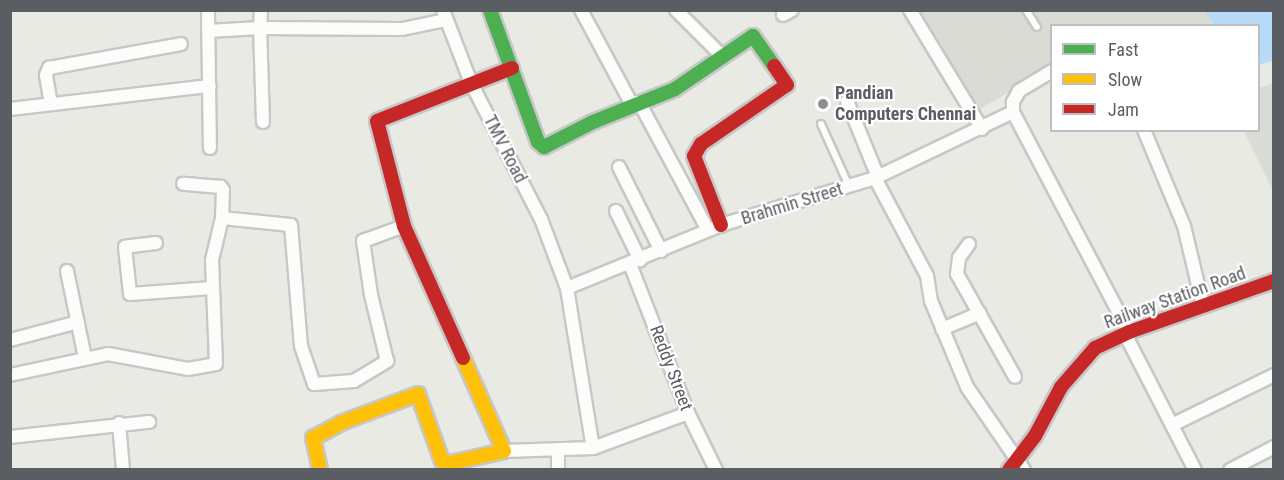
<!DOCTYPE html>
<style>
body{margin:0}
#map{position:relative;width:1284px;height:480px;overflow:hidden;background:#eaeae5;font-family:"Roboto Condensed",sans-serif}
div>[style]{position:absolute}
.industrial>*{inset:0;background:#dbdbd6}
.water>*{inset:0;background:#b7daf6}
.roads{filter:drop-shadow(2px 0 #c7c7c7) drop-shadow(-2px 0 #c7c7c7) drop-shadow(0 2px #c7c7c7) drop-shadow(0 -2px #c7c7c7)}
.lane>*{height:6px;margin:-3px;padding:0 3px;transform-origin:3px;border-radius:3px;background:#fcfcfb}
.street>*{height:12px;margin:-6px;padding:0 6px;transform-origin:6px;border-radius:6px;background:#fcfcfb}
.fast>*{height:14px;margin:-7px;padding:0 7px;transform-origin:7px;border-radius:7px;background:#4caf50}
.slow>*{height:14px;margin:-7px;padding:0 7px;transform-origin:7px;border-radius:7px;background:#ffc107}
.jam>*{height:14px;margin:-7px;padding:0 7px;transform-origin:7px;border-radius:7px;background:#c62828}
.dots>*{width:16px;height:16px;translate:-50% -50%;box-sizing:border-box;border:3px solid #fff;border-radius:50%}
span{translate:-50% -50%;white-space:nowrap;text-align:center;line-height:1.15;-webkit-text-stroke:4.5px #fff;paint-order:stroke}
.poi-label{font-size:18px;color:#5a5e63;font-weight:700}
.left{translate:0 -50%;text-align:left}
.street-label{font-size:18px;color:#5a5e63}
.frame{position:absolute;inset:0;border:12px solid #5a5e63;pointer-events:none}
.legend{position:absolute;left:1050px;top:24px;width:210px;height:108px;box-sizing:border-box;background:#fff;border:2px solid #bdbfc1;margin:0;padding:8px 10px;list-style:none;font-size:18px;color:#5a5e63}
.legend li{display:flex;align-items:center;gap:12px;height:30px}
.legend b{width:30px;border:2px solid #bdbfc1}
</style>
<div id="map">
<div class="industrial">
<i style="clip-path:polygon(1209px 10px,1216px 25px,1052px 26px,1051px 67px,980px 109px,912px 11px)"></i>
<i style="clip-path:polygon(1273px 83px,1273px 191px,1244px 131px,1258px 130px,1259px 88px)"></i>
</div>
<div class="water">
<i style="clip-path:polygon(1204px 11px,1273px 11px,1273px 61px,1259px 65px,1258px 26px,1215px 25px)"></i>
</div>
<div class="roads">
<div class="lane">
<i style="left:1026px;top:10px;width:20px;rotate:57deg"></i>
<i style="left:821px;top:124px;width:68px;rotate:65.7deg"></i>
</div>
<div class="street">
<i style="left:208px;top:10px;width:138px;rotate:89.2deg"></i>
<i style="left:443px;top:10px;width:78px;rotate:69deg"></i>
<i style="left:471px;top:83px;width:153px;rotate:62.8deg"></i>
<i style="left:541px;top:219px;width:74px;rotate:69.4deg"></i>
<i style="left:567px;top:288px;width:162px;rotate:80.8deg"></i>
<i style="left:581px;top:10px;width:106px;rotate:61.7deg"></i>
<i style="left:631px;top:103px;width:8px;rotate:-7deg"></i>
<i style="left:639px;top:102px;width:145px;rotate:61.7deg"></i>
<i style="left:676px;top:10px;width:65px;rotate:45deg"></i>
<i style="left:910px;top:10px;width:139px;rotate:58.8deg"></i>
<i style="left:783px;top:15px;width:10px;rotate:-29deg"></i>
<i style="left:208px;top:31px;width:52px;rotate:-3.3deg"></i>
<i style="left:260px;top:28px;width:18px;rotate:-87deg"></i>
<i style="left:1052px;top:71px;width:39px;rotate:149deg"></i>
<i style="left:1019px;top:91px;width:13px;rotate:119deg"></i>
<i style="left:1013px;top:102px;width:10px;rotate:90deg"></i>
<i style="left:1013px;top:112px;width:249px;rotate:62.2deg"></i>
<i style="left:847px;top:101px;width:82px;rotate:67.8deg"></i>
<i style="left:51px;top:104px;width:29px;rotate:-100deg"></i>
<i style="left:46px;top:75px;width:8px;rotate:-67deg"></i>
<i style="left:49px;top:68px;width:134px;rotate:-10.3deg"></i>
<i style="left:10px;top:109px;width:201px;rotate:-6.6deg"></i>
<i style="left:263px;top:122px;width:94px;rotate:-91.8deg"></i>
<i style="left:260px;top:28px;width:142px;rotate:0.4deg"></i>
<i style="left:402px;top:29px;width:44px;rotate:-11.8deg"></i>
<i style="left:1144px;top:130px;width:104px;rotate:67.4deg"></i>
<i style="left:1184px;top:226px;width:82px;rotate:76.6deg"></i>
<i style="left:619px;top:167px;width:94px;rotate:63.4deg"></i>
<i style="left:875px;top:178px;width:111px;rotate:62deg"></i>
<i style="left:927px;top:276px;width:25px;rotate:81deg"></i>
<i style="left:931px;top:301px;width:93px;rotate:67.3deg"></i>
<i style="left:967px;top:387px;width:101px;rotate:55.5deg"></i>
<i style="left:616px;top:211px;width:55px;rotate:63.9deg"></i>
<i style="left:222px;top:218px;width:69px;rotate:5.8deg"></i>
<i style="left:291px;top:225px;width:121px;rotate:85.3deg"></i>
<i style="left:301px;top:346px;width:40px;rotate:71.1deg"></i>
<i style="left:314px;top:384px;width:40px;rotate:-4.3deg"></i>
<i style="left:354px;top:381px;width:39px;rotate:-31deg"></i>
<i style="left:387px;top:361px;width:68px;rotate:-103.6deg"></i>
<i style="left:371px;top:295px;width:55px;rotate:-98.4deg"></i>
<i style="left:363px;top:241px;width:44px;rotate:-20.1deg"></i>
<i style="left:156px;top:243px;width:31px;rotate:173deg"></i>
<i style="left:125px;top:247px;width:47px;rotate:83.9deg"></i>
<i style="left:130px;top:294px;width:82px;rotate:-4.2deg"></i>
<i style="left:969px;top:244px;width:17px;rotate:126deg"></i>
<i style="left:959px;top:258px;width:16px;rotate:97deg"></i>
<i style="left:957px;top:274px;width:118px;rotate:60.6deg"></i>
<i style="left:630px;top:264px;width:160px;rotate:68.7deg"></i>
<i style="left:688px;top:413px;width:64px;rotate:63.8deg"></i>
<i style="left:67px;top:271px;width:89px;rotate:78.3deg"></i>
<i style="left:567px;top:288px;width:166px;rotate:-22.2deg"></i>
<i style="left:721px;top:225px;width:161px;rotate:-17deg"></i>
<i style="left:875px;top:178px;width:153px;rotate:-25.6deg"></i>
<i style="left:942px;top:329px;width:41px;rotate:-22.8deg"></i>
<i style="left:1125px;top:334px;width:153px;rotate:62.8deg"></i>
<i style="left:10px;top:340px;width:70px;rotate:-14.8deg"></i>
<i style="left:10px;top:375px;width:100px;rotate:-12.1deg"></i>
<i style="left:108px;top:354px;width:81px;rotate:10.6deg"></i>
<i style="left:188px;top:369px;width:28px;rotate:-10deg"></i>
<i style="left:216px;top:364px;width:104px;rotate:-92.2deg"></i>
<i style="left:212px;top:260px;width:43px;rotate:-76.6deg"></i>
<i style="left:222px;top:218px;width:28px;rotate:-88deg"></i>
<i style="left:223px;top:190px;width:4px;rotate:-124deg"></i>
<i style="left:221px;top:187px;width:38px;rotate:-175deg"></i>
<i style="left:119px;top:423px;width:47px;rotate:85.1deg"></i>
<i style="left:1172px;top:425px;width:114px;rotate:-26.1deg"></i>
<i style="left:10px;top:437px;width:140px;rotate:-6.2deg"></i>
<i style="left:504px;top:451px;width:89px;rotate:-1.9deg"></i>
<i style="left:593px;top:448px;width:101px;rotate:-20.2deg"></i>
<i style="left:558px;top:470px;width:21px;rotate:-90deg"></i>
<i style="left:1230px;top:470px;width:50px;rotate:-27.6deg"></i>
</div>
<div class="fast">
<i style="left:490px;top:10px;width:140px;rotate:70deg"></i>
<i style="left:538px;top:142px;width:8px;rotate:40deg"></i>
<i style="left:544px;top:147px;width:55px;rotate:-27deg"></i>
<i style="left:593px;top:122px;width:88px;rotate:-21.9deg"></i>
<i style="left:675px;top:89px;width:94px;rotate:-34.2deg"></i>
<i style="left:753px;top:36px;width:37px;rotate:55deg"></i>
</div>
<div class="slow">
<i style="left:320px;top:470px;width:33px;rotate:-102deg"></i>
<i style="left:313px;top:438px;width:34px;rotate:-28deg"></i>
<i style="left:343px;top:422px;width:80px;rotate:-20.5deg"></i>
<i style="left:418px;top:394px;width:71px;rotate:70.3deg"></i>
<i style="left:442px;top:461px;width:8px;rotate:14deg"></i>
<i style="left:450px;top:463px;width:55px;rotate:-12.5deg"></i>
<i style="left:504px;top:451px;width:102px;rotate:-113.8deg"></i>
</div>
<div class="jam">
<i style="left:721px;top:225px;width:74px;rotate:-111.4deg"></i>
<i style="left:694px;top:156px;width:14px;rotate:-60deg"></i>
<i style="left:701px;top:144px;width:104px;rotate:-34.5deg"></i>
<i style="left:787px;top:85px;width:23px;rotate:-124deg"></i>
<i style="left:463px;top:358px;width:145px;rotate:-114.1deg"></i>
<i style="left:404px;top:226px;width:108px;rotate:-104.4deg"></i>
<i style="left:377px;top:121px;width:145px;rotate:-21.4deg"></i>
<i style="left:1009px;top:470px;width:43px;rotate:-52.6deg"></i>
<i style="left:1035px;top:436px;width:55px;rotate:-62deg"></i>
<i style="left:1061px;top:387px;width:52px;rotate:-48.9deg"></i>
<i style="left:1095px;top:348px;width:38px;rotate:-25deg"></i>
<i style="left:1129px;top:332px;width:154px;rotate:-19.4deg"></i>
</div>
</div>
<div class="dots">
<i style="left:823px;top:104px;background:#8c8f90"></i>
</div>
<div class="poi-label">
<span class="left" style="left:835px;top:104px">Pandian<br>Computers Chennai</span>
</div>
<div class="street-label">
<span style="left:505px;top:149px;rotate:63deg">TMV Road</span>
<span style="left:792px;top:204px;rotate:-17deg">Brahmin Street</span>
<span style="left:1175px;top:298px;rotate:-20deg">Railway Station Road</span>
<span style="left:671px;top:368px;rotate:69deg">Reddy Street</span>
</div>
<div class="frame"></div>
<ul class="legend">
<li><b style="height:8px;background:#4caf50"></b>Fast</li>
<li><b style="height:8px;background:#ffc107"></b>Slow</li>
<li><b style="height:8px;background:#c62828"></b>Jam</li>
</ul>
</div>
